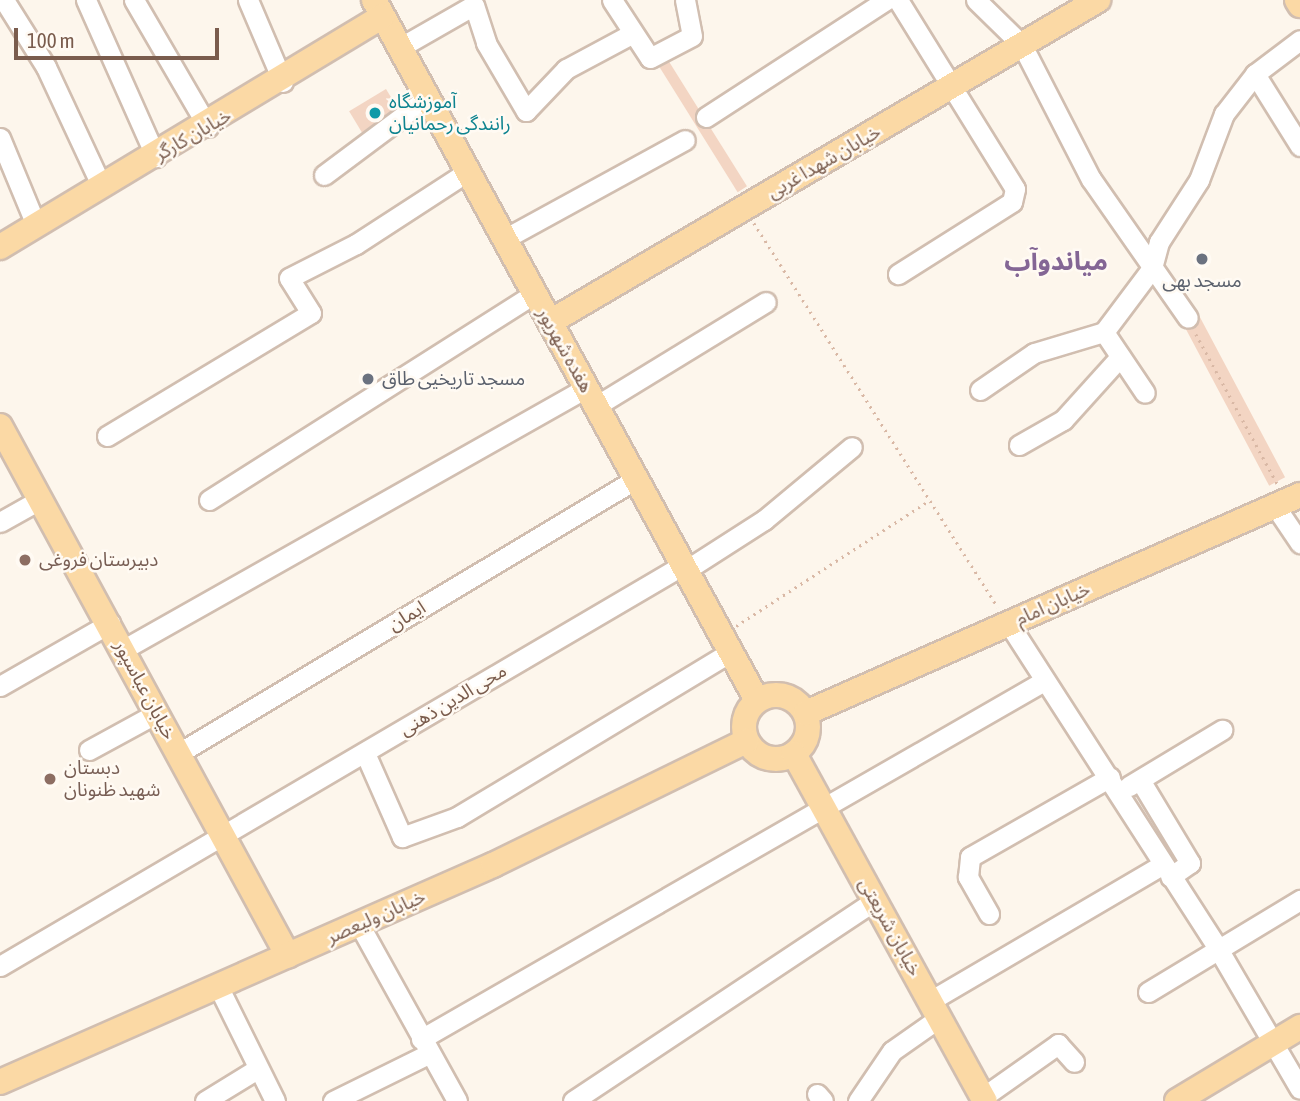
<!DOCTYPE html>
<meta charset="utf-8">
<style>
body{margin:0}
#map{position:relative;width:1300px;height:1101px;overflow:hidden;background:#fdf6ec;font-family:"Asap Condensed","Noto Sans Arabic",sans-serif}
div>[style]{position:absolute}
.building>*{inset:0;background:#f3d5c3;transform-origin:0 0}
.path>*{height:2.5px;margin-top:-1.25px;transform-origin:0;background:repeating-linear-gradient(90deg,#d9b8a5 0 2px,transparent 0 7px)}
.roads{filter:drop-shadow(2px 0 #d1beb0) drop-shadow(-2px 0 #d1beb0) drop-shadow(0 2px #d1beb0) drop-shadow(0 -2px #d1beb0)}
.minor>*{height:19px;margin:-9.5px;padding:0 9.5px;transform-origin:9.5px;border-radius:9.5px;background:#fff}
.major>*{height:24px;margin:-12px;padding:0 12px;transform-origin:12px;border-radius:12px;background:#fbd9a5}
.major>.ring{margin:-12px;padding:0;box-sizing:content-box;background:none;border:24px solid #fbd9a5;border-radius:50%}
.dots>*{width:19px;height:19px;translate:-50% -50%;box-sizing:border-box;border:4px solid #fffaf3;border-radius:50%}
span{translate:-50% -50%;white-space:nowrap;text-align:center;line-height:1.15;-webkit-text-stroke:5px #fffaf3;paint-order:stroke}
.culture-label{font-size:19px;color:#0d838f}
.left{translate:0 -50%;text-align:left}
.street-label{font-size:19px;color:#7a5c4d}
.worship-label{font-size:19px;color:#5b616d}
.education-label{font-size:19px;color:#785e54}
.district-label{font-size:26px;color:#846695;font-weight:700}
.scale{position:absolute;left:14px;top:28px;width:205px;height:32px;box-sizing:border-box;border:4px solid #7a5c4d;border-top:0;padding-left:9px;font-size:21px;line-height:24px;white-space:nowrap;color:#7a5c4d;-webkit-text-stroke:5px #fffaf3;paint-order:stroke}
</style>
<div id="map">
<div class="building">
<i style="left:668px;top:60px;width:149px;height:11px;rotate:58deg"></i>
<i style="left:386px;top:89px;width:29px;height:43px;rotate:59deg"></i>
<i style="left:1194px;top:306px;width:194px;height:18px;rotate:62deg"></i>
</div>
<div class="path">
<i style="left:754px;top:223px;width:455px;rotate:57.6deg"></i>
<i style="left:1196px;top:334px;width:172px;rotate:61.5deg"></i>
<i style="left:736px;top:626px;width:231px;rotate:-33deg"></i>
</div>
<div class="roads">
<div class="minor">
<i style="left:4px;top:0;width:79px;rotate:57.9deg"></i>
<i style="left:46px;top:67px;width:130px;rotate:65deg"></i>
<i style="left:86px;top:0;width:172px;rotate:66deg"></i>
<i style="left:134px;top:0;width:147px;rotate:59.8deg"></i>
<i style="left:248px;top:0;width:89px;rotate:66.9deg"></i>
<i style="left:612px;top:0;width:69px;rotate:56.8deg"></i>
<i style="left:650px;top:58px;width:47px;rotate:-27.6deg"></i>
<i style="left:692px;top:36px;width:37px;rotate:-101deg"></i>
<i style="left:898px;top:0;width:222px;rotate:58.2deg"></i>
<i style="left:1015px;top:189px;width:13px;rotate:103deg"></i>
<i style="left:1012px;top:202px;width:135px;rotate:147.7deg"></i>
<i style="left:976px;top:0;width:64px;rotate:44.4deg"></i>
<i style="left:1022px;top:45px;width:151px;rotate:62.8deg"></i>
<i style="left:1091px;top:179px;width:169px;rotate:55.1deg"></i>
<i style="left:399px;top:48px;width:86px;rotate:-29.8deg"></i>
<i style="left:474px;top:5px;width:40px;rotate:72deg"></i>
<i style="left:486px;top:43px;width:79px;rotate:59.5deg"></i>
<i style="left:526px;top:111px;width:58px;rotate:-46.4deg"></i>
<i style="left:566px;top:69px;width:76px;rotate:-28.2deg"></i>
<i style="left:1255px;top:74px;width:85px;rotate:58deg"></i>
<i style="left:706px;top:117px;width:215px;rotate:-33deg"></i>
<i style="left:0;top:138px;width:94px;rotate:67.5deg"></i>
<i style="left:324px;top:175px;width:129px;rotate:-36.8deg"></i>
<i style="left:504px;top:239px;width:206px;rotate:-28.7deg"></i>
<i style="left:1104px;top:332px;width:73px;rotate:56.1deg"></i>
<i style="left:980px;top:390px;width:65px;rotate:-34.4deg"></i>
<i style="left:1034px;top:353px;width:73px;rotate:-16.7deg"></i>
<i style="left:1104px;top:332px;width:80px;rotate:-53.1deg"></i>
<i style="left:1152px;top:268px;width:27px;rotate:-75deg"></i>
<i style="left:1159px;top:242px;width:74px;rotate:-57.2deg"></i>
<i style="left:1199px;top:180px;width:71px;rotate:-69.3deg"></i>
<i style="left:1224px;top:114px;width:51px;rotate:-52.2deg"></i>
<i style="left:1255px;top:74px;width:56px;rotate:-37.1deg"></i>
<i style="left:596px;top:406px;width:199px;rotate:-31.5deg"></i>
<i style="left:107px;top:436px;width:238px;rotate:-31.1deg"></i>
<i style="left:311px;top:313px;width:41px;rotate:-122.2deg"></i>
<i style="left:289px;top:278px;width:75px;rotate:-26.9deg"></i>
<i style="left:356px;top:244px;width:132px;rotate:-33deg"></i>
<i style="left:1019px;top:445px;width:51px;rotate:-29.6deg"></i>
<i style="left:1063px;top:420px;width:85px;rotate:-47.9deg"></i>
<i style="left:209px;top:500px;width:385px;rotate:-32.4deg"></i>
<i style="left:1275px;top:506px;width:45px;rotate:56deg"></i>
<i style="left:0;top:522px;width:47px;rotate:-29.3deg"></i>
<i style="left:686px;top:570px;width:93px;rotate:-32.7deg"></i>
<i style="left:764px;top:520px;width:114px;rotate:-39.7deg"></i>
<i style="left:1009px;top:624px;width:384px;rotate:57.2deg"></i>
<i style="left:1217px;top:947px;width:164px;rotate:59.7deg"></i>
<i style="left:124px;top:649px;width:531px;rotate:-29.46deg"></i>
<i style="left:0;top:686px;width:127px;rotate:-29.8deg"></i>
<i style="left:89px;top:750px;width:77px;rotate:-28.6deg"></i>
<i style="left:179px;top:753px;width:533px;rotate:-30.95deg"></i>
<i style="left:365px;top:753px;width:92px;rotate:66.2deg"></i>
<i style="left:402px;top:837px;width:59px;rotate:-20deg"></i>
<i style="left:457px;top:817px;width:320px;rotate:-31.1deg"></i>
<i style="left:1140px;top:780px;width:97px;rotate:58.9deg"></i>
<i style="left:1190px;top:863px;width:24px;rotate:145deg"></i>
<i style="left:1129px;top:786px;width:109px;rotate:-31.1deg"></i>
<i style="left:989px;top:914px;width:43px;rotate:-119.6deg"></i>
<i style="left:968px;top:877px;width:20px;rotate:-84deg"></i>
<i style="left:970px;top:857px;width:161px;rotate:-29.7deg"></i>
<i style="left:359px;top:924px;width:202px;rotate:61deg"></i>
<i style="left:0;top:966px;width:792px;rotate:-30.42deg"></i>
<i style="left:218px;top:986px;width:128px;rotate:63.6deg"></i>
<i style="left:1148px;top:992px;width:178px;rotate:-31.2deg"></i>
<i style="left:930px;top:1001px;width:269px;rotate:-30.4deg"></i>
<i style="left:421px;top:1039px;width:719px;rotate:-29.88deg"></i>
<i style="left:817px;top:1094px;width:9px;rotate:49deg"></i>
<i style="left:983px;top:1097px;width:92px;rotate:-35.2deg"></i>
<i style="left:1058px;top:1044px;width:24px;rotate:48deg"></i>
<i style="left:205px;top:1101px;width:61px;rotate:-31.6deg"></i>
<i style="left:333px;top:1101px;width:108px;rotate:-26.3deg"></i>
<i style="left:573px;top:1101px;width:363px;rotate:-33.6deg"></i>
<i style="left:858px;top:1101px;width:60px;rotate:-55.8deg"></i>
<i style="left:892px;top:1051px;width:57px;rotate:-35.1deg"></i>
</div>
<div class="major">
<i style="left:374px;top:0;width:798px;rotate:61.32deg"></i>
<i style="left:1297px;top:0;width:6px;rotate:59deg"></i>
<i style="left:0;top:247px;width:446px;rotate:-31.1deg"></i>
<i style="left:550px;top:322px;width:636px;rotate:-30.44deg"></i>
<i style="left:0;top:426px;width:603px;rotate:61.48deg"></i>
<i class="ring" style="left:744px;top:695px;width:40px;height:40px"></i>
<i style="left:806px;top:713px;width:540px;rotate:-23.81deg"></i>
<i style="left:794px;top:754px;width:396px;rotate:61.2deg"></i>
<i style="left:0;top:1082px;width:539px;rotate:-23.76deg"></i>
<i style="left:493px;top:865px;width:282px;rotate:-26.1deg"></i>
<i style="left:1177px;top:1101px;width:144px;rotate:-31deg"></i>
</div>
</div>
<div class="dots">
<i style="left:375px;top:113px;background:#0f9aa8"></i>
<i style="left:1202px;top:259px;background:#6b7280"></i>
<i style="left:368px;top:379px;background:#6b7280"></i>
<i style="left:25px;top:560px;background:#8d6e63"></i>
<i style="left:50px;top:779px;background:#8d6e63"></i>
</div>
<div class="culture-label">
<span class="left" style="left:389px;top:113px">آموزشگاه<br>رانندگی رحمانیان</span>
</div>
<div class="street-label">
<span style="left:193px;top:135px;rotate:-30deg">خیابان کارگر</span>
<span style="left:824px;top:162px;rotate:-30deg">خیابان شهدا غربی</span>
<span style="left:565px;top:350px;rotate:61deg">هفده شهریور</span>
<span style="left:1053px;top:604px;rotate:-24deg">خیابان امام</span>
<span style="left:407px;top:616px;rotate:-31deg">ایمان</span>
<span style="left:145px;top:690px;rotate:62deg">خیابان عباسپور</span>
<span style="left:453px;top:700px;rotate:-31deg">محی الدین ذهنی</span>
<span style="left:376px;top:917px;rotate:-24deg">خیابان ولیعصر</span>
<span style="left:890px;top:927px;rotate:61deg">خیابان شریعتی</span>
</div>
<div class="worship-label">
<span style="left:1202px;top:281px">مسجد بهی</span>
<span class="left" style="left:382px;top:379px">مسجد تاریخیی طاق</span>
</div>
<div class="education-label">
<span class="left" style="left:39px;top:560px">دبیرستان فروغی</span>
<span class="left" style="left:64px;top:779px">دبستان<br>شهید ظنونان</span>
</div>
<div class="district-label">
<span style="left:1056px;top:262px">میاندوآب</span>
</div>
<div class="scale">100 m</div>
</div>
